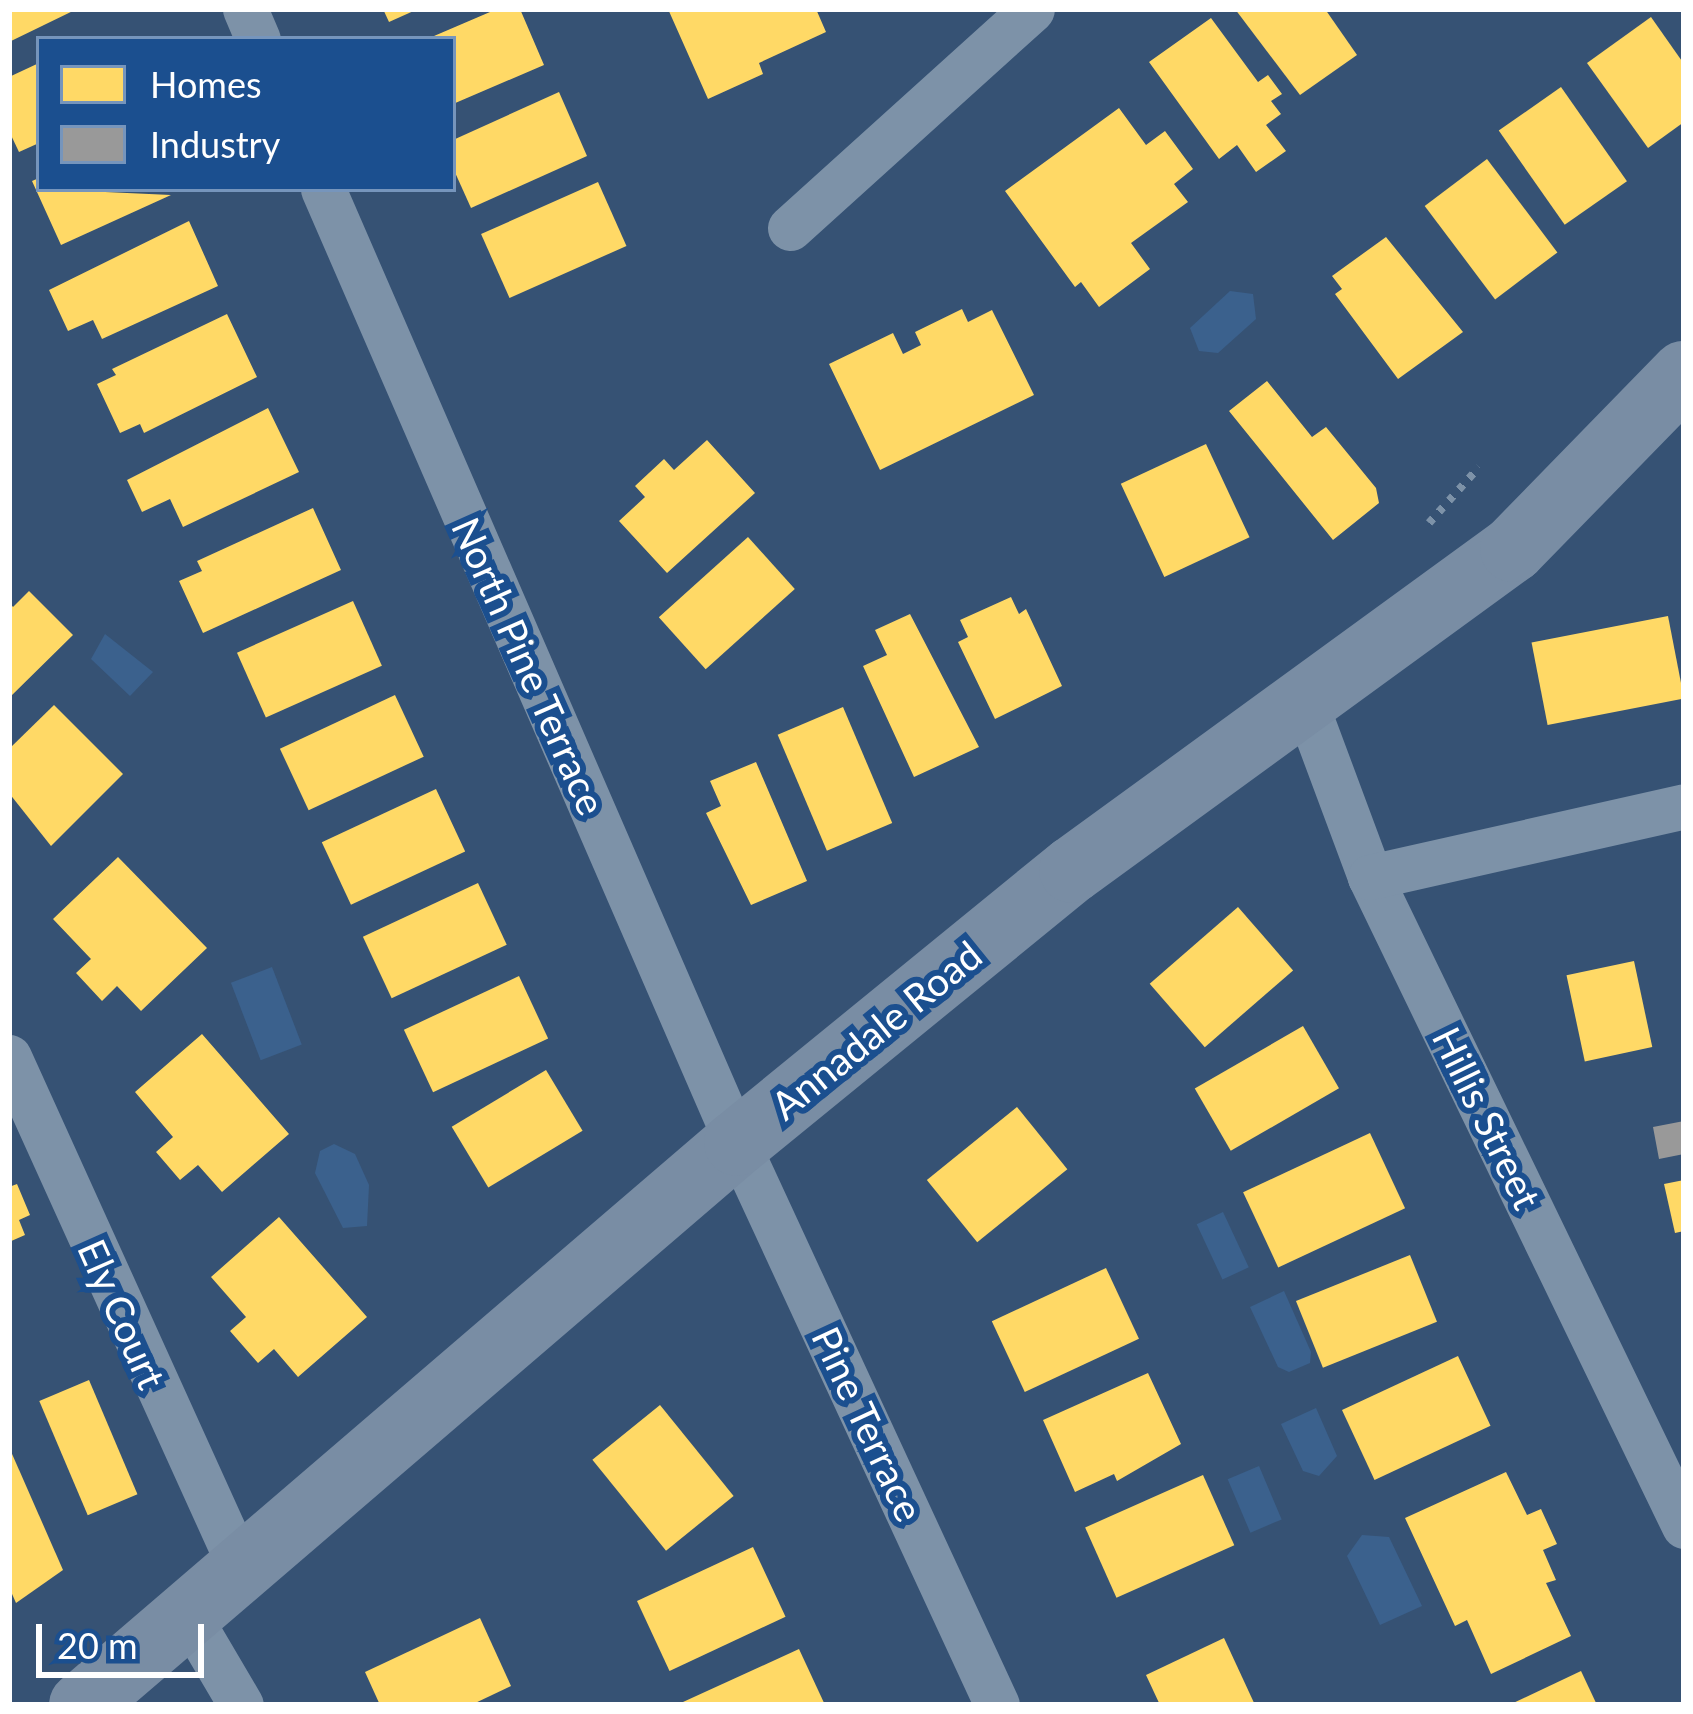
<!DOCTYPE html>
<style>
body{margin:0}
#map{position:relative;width:1693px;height:1714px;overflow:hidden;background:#365274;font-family:Lato,sans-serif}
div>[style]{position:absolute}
.water>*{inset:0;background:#3b618d;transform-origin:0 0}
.homes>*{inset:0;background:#ffd966;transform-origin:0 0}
.industry>*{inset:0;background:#999}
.path>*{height:8px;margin-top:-4px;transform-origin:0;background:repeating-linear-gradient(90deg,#7d92a8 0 6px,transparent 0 15px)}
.street>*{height:45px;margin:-22.5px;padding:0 22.5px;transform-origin:22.5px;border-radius:22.5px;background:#7d92a8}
.secondary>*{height:66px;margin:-33px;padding:0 33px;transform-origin:33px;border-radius:33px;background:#798da4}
span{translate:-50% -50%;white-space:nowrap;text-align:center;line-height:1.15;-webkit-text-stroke:12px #1b4f8f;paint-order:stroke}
.street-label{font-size:39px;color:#fff}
.frame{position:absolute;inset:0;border:12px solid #fff;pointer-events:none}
.legend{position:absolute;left:36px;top:36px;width:420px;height:156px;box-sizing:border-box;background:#1b4f8f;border:3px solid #7695bc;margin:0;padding:15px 21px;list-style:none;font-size:36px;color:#fff}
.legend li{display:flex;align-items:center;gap:24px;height:60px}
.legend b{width:60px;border:3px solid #7695bc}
.scale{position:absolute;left:36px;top:1624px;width:168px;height:54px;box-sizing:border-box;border:6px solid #fff;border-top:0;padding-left:15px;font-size:36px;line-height:42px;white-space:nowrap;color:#fff;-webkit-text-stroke:9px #1b4f8f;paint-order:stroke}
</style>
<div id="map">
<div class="water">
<i style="clip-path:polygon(1230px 291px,1253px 294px,1256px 319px,1218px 353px,1199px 351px,1190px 328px)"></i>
<i style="clip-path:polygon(105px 634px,153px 672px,130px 696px,91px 659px)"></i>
<i style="left:272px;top:967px;width:83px;height:44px;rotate:69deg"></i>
<i style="clip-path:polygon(334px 1144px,355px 1154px,369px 1185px,367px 1226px,343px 1228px,315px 1173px,320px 1151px)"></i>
<i style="left:1223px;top:1212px;width:61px;height:29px;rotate:65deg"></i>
<i style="clip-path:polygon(1284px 1291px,1311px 1352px,1310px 1363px,1289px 1372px,1278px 1367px,1250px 1307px)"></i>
<i style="clip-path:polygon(1316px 1408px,1337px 1456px,1319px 1476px,1303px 1471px,1281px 1424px)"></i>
<i style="left:1259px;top:1466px;width:58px;height:34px;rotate:67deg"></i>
<i style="clip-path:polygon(1362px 1535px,1389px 1537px,1422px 1606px,1380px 1625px,1347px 1556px)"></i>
</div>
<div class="homes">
<i style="clip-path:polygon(9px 9px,77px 9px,9px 42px)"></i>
<i style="clip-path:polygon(383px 9px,418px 9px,389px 22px)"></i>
<i style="clip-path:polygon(497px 9px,520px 9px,544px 65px,453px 104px,453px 39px,427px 39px)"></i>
<i style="clip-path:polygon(668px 9px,816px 9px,826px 32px,759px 63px,763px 74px,708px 99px)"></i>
<i style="clip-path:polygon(1235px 9px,1325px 9px,1357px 55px,1300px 95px)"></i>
<i style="clip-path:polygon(1651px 17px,1684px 64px,1684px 122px,1648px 148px,1587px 63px)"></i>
<i style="clip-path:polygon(1211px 18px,1258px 82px,1268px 75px,1282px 94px,1271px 101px,1281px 114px,1266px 125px,1286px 151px,1256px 172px,1237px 145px,1219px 159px,1149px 62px)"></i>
<i style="clip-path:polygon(39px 63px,39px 143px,19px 152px,9px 131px,9px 77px)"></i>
<i style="left:1561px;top:87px;width:115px;height:76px;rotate:55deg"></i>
<i style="clip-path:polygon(559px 92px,587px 156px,471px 208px,453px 168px,453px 140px)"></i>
<i style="clip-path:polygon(1119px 108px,1146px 145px,1165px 131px,1193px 169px,1174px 184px,1188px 202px,1131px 243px,1150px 269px,1099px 307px,1081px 282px,1075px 287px,1005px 191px)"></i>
<i style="left:1487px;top:159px;width:117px;height:78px;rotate:53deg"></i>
<i style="clip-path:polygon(39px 178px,39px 189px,171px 195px,61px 245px,32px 181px)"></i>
<i style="left:598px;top:182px;width:70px;height:128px;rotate:66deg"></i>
<i style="clip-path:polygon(189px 221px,218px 286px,102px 339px,93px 320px,68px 331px,49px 290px)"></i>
<i style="clip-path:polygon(1386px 237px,1463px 332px,1398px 379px,1335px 294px,1342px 289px,1332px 276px)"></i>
<i style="clip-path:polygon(962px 309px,968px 322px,992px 310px,1034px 395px,880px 470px,829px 364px,893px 333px,903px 354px,921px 345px,915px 332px)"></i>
<i style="clip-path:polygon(227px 314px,257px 377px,144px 433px,140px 424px,120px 433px,97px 384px,116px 375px,112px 369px)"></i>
<i style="clip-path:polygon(1267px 381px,1312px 437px,1326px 427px,1376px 488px,1379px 503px,1333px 540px,1229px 411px)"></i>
<i style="clip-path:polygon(268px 408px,299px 472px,183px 527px,170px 499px,142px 512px,127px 480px)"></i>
<i style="clip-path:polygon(707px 440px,755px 493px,667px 573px,619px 521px,645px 497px,635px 486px,664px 459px,674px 470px)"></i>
<i style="left:1206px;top:444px;width:103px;height:94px;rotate:65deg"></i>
<i style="clip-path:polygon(313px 508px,341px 570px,203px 633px,179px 581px,202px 571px,197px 561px)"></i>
<i style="left:748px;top:537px;width:70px;height:120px;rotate:48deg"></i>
<i style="clip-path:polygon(29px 591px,73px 635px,9px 698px,9px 602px,13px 607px)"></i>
<i style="clip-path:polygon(1011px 597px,1019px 614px,1026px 609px,1062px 686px,995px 719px,958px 642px,968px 637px,960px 620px)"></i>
<i style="left:353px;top:601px;width:71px;height:127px;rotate:66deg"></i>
<i style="clip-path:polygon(910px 614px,979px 747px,914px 777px,863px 666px,887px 655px,875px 630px)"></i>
<i style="left:1668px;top:616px;width:84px;height:139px;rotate:79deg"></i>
<i style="left:395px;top:695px;width:68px;height:127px;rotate:65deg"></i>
<i style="clip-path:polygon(54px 705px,123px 774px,51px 846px,9px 793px,9px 749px)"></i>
<i style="left:843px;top:707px;width:126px;height:71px;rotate:67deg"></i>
<i style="clip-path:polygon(756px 762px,807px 881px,751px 905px,706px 813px,721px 806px,710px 781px)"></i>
<i style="left:436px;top:789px;width:69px;height:126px;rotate:65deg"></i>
<i style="clip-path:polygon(118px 857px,207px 948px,141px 1011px,117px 986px,102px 1001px,76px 973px,91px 959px,53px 919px)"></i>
<i style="left:478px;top:883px;width:68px;height:127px;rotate:65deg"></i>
<i style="left:1238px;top:907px;width:84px;height:117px;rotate:49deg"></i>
<i style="left:1634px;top:961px;width:88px;height:69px;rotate:78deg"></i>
<i style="left:519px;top:976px;width:69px;height:127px;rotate:65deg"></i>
<i style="left:1303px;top:1026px;width:72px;height:125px;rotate:60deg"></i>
<i style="clip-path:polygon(202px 1034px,289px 1134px,222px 1192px,198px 1165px,180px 1180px,156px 1152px,173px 1137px,135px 1092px)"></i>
<i style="left:546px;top:1070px;width:71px;height:110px;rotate:59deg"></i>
<i style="left:1017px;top:1107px;width:80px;height:116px;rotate:51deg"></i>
<i style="left:1370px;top:1133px;width:83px;height:140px;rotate:65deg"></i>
<i style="clip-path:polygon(1684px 1180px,1684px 1231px,1675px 1233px,1664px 1184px)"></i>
<i style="clip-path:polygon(17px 1184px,30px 1215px,19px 1220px,25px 1235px,9px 1242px,9px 1187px)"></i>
<i style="clip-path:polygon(279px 1217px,367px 1317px,298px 1377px,274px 1349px,258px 1363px,230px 1331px,246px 1317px,211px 1277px)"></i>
<i style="left:1410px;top:1255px;width:72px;height:123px;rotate:68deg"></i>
<i style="left:1106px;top:1268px;width:78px;height:126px;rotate:65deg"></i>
<i style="left:1458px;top:1356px;width:77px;height:128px;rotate:65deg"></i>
<i style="clip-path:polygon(1148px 1373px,1181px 1444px,1117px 1481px,1114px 1474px,1075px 1492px,1043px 1420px)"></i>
<i style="left:89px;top:1380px;width:124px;height:54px;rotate:67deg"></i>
<i style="left:660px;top:1405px;width:117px;height:87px;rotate:51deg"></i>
<i style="clip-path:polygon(9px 1447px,63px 1570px,16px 1603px,9px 1587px)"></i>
<i style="clip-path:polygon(1506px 1472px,1527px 1515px,1541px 1509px,1557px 1544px,1543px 1550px,1556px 1580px,1546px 1583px,1571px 1636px,1491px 1674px,1467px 1620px,1455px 1626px,1405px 1518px)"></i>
<i style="left:1203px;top:1475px;width:77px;height:129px;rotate:66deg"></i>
<i style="left:753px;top:1547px;width:77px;height:128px;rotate:65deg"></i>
<i style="clip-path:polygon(480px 1618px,511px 1686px,471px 1705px,380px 1705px,365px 1672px)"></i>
<i style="clip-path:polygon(1224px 1638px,1255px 1705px,1160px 1705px,1146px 1675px)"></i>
<i style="clip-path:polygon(799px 1649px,825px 1705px,685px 1705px,683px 1702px)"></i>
<i style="clip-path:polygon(1581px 1671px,1597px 1705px,1509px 1705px)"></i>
</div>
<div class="industry">
<i style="clip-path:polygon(1684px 1121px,1684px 1154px,1659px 1159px,1653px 1127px)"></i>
</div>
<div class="path">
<i style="left:1429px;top:523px;width:75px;rotate:-48.2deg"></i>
</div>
<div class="street">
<i style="left:245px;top:9px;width:33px;rotate:67deg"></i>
<i style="left:323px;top:189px;width:1040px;rotate:66.54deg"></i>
<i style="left:737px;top:1143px;width:619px;rotate:65.17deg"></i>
<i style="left:790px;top:228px;width:326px;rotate:-42.1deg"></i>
<i style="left:1305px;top:702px;width:187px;rotate:69.6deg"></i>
<i style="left:1370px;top:877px;width:721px;rotate:64.18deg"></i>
<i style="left:1370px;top:877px;width:322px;rotate:-12.7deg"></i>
<i style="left:9px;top:1057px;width:560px;rotate:65.63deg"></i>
<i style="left:188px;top:1615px;width:104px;rotate:59.5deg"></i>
</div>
<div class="secondary">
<i style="left:82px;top:1705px;width:863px;rotate:-40.63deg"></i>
<i style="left:737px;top:1143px;width:432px;rotate:-39.2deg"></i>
<i style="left:1072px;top:870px;width:545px;rotate:-36.05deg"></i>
<i style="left:1513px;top:549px;width:245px;rotate:-45.7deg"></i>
</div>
<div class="street-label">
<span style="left:529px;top:666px;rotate:66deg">North Pine Terrace</span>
<span style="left:876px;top:1030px;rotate:-39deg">Annadale Road</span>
<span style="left:1487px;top:1118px;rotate:64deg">Hillis Street</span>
<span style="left:122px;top:1314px;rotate:66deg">Ely Court</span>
<span style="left:868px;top:1424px;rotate:65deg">Pine Terrace</span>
</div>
<div class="frame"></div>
<ul class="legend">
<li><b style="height:33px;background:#ffd966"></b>Homes</li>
<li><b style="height:33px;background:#999"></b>Industry</li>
</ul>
<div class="scale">20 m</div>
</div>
